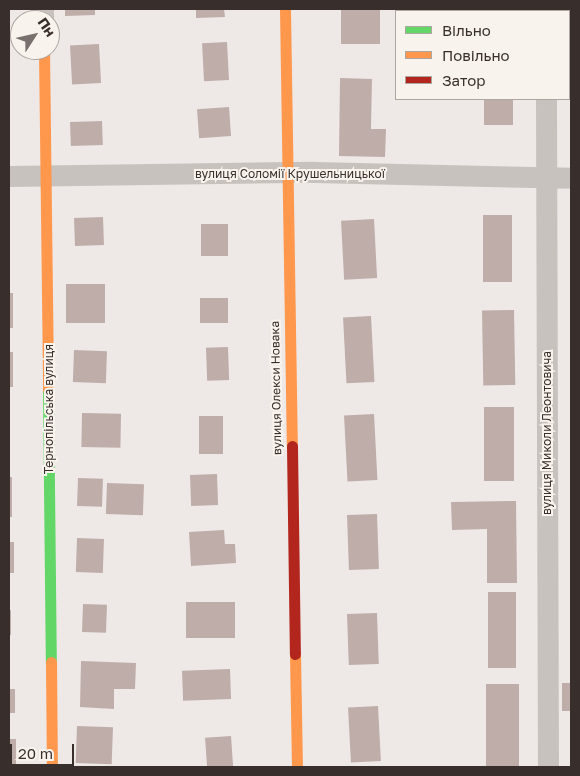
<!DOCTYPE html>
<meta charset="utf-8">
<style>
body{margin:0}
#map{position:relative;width:580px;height:776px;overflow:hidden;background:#eee9e6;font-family:"Golos Text",sans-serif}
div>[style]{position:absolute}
.building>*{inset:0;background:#bfadaa;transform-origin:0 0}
.street>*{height:21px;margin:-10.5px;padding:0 10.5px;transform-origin:10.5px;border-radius:10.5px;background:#c8c2be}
.fast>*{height:11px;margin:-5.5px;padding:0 5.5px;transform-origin:5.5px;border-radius:5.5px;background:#63d668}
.slow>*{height:11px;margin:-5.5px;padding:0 5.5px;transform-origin:5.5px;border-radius:5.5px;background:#ff974d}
.jam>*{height:11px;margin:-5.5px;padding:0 5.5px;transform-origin:5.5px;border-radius:5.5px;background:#b3261e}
span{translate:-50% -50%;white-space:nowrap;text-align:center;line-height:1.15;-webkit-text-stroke:4px #f9f3ee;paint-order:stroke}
.street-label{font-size:12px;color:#382f2c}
.frame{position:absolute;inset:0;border:10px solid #382f2c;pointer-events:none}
.legend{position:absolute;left:395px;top:10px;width:175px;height:90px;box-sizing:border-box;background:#f9f3ee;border:1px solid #aca5a0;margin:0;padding:6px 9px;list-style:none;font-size:15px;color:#382f2c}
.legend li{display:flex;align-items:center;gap:10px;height:25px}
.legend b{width:25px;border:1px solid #aca5a0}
.north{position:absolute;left:10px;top:10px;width:50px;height:50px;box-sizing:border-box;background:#f9f3ee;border:1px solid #aca5a0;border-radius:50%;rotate:55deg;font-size:14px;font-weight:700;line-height:20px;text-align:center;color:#382f2c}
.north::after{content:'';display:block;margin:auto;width:18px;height:22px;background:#78706d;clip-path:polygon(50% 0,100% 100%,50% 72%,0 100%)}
.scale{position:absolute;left:10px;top:744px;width:64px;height:22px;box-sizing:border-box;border:2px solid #382f2c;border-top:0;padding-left:6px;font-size:15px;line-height:18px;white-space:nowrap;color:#382f2c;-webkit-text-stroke:4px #f9f3ee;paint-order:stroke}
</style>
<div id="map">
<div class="building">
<i style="clip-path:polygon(65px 9px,95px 9px,95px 15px,65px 16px)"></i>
<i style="clip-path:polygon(196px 9px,224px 9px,225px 17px,196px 18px)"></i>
<i style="left:341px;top:9px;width:39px;height:35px"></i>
<i style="left:482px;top:9px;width:30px;height:2px"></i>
<i style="left:227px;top:42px;width:38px;height:25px;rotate:87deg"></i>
<i style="left:99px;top:44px;width:39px;height:29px;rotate:87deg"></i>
<i style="clip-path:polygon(340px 78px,372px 79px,371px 129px,386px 129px,385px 157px,339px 156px)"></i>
<i style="left:484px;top:99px;width:29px;height:26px"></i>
<i style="left:229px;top:107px;width:29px;height:32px;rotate:86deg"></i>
<i style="left:102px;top:121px;width:24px;height:32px;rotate:88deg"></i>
<i style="left:483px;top:215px;width:29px;height:67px"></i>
<i style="left:103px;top:217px;width:28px;height:29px;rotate:88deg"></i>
<i style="left:374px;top:219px;width:59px;height:33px;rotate:87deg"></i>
<i style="left:201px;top:224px;width:27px;height:32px"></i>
<i style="left:66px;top:284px;width:39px;height:39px"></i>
<i style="left:9px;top:293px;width:4px;height:35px"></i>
<i style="left:200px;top:298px;width:28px;height:25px"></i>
<i style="left:514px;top:310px;width:75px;height:32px;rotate:89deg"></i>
<i style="left:371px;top:316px;width:66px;height:28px;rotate:87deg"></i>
<i style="left:228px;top:347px;width:33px;height:22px;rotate:88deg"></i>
<i style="left:74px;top:350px;width:33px;height:32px;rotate:2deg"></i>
<i style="left:9px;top:352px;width:4px;height:35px"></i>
<i style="left:484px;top:407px;width:30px;height:74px"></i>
<i style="left:82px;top:413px;width:39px;height:34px;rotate:1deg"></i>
<i style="left:374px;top:414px;width:66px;height:30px;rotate:87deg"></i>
<i style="left:199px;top:416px;width:24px;height:38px"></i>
<i style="left:217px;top:474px;width:31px;height:27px;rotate:88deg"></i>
<i style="left:9px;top:477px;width:3px;height:40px"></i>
<i style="left:78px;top:478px;width:25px;height:28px;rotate:2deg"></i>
<i style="left:107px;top:483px;width:37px;height:31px;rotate:2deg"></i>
<i style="clip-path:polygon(516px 501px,517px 583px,487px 583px,487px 529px,452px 530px,451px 502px)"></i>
<i style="left:377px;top:514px;width:55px;height:30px;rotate:88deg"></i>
<i style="clip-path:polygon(224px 530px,225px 544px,235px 544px,236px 563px,191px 566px,189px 532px)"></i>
<i style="left:77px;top:538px;width:27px;height:34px;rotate:2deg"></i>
<i style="left:9px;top:542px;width:5px;height:31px"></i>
<i style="left:488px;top:592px;width:28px;height:76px"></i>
<i style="left:186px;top:602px;width:49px;height:36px"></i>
<i style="left:83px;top:604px;width:24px;height:28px;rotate:2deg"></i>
<i style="left:9px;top:610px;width:2px;height:25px"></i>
<i style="left:377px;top:613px;width:51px;height:30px;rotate:88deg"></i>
<i style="clip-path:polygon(81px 661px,136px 663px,135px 689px,114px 689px,114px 709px,80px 707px)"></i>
<i style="left:230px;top:669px;width:30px;height:48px;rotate:88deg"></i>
<i style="left:562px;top:683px;width:9px;height:28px"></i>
<i style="left:486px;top:684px;width:33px;height:83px"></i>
<i style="left:9px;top:689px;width:6px;height:24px"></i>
<i style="left:378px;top:706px;width:55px;height:30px;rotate:87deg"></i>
<i style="left:77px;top:726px;width:36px;height:37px;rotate:2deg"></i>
<i style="left:231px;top:736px;width:31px;height:26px;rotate:86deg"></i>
<i style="left:9px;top:739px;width:7px;height:28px"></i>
</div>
<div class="street">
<i style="left:43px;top:9px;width:11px;rotate:90deg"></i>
<i style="left:545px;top:9px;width:2px;rotate:90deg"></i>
<i style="left:546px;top:99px;width:668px;rotate:89.83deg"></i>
<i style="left:9px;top:176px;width:305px;rotate:-0.8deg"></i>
<i style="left:314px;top:172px;width:257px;rotate:1.3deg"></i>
</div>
<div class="fast">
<i style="left:48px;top:390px;width:272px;rotate:89.4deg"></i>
</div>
<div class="slow">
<i style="left:285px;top:9px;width:437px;rotate:89.1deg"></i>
<i style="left:44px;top:50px;width:340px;rotate:89.3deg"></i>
<i style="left:295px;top:654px;width:113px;rotate:89deg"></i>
<i style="left:51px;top:662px;width:105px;rotate:89.5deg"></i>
</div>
<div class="jam">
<i style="left:292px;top:446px;width:208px;rotate:89.2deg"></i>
</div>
<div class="street-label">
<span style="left:290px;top:174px">вулиця Соломії Крушельницької</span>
<span style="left:276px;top:388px;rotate:-91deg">вулиця Олекси Новака</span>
<span style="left:49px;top:409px;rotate:-90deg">Тернопільська вулиця</span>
<span style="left:547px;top:433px;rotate:-90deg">вулиця Миколи Леонтовича</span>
</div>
<div class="frame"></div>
<ul class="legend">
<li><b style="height:6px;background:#63d668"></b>Вільно</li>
<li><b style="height:6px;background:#ff974d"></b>Повільно</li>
<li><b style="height:6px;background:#b3261e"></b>Затор</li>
</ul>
<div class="north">Пн</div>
<div class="scale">20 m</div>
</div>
